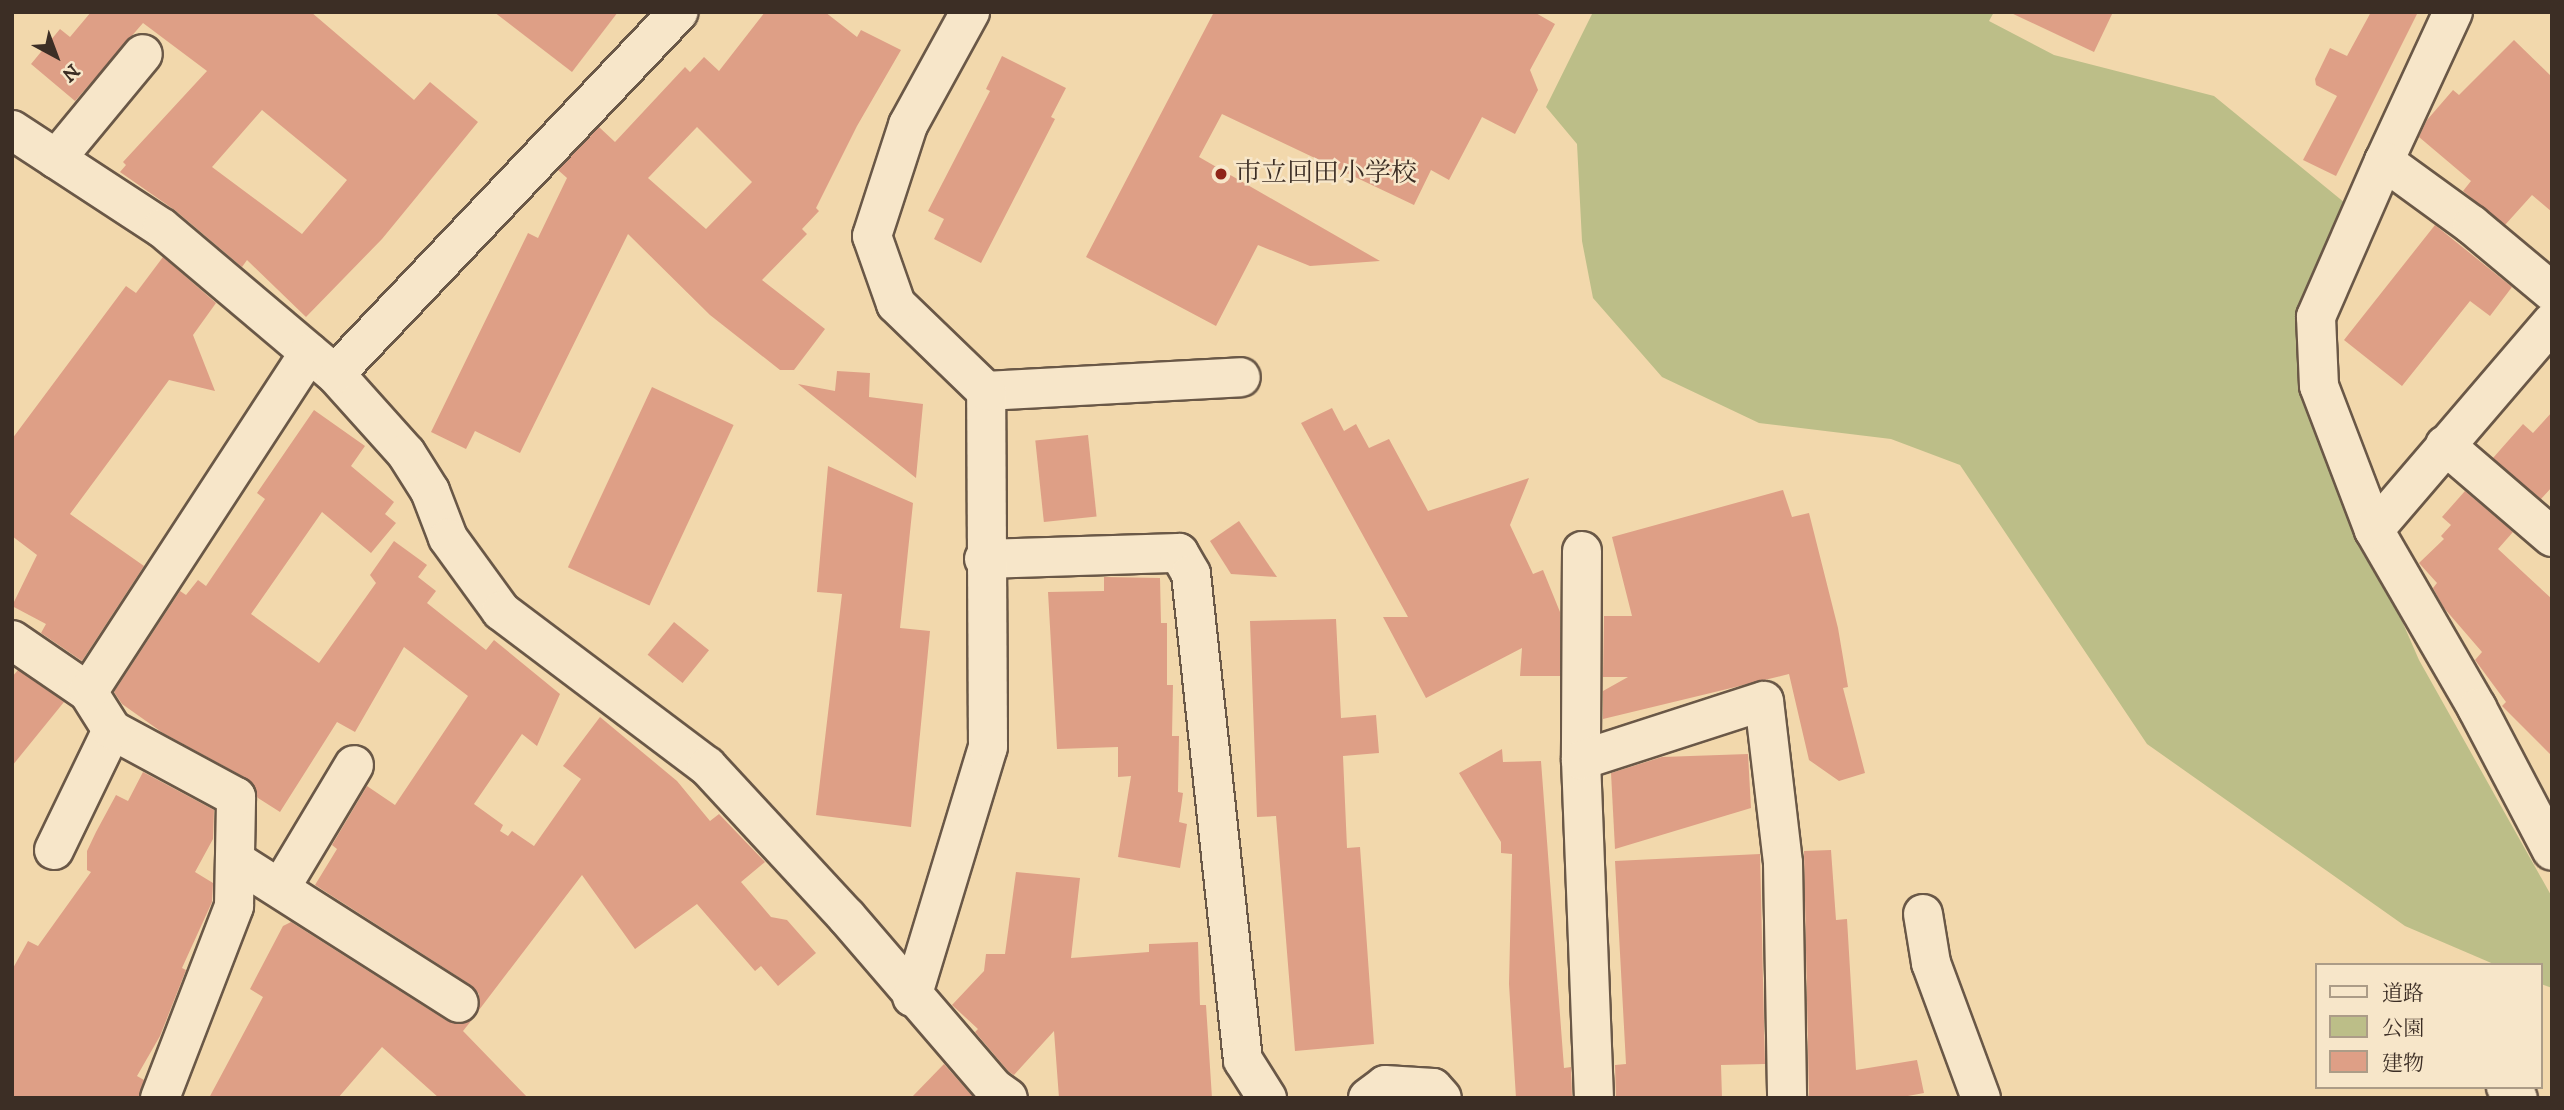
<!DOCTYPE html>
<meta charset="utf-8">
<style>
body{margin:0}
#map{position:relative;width:2564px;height:1110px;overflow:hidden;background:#f2d8ac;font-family:"IM FELL DW Pica","Noto Serif JP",serif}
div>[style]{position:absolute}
.green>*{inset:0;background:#bcbe88}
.building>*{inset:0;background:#de9f86;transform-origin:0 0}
.roads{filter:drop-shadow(2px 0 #6a5847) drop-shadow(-2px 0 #6a5847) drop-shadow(0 2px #6a5847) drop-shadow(0 -2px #6a5847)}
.minor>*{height:38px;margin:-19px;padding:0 19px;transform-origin:19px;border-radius:19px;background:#f7e6c9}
.dots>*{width:19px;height:19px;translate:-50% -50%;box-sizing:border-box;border:4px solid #f7e6c9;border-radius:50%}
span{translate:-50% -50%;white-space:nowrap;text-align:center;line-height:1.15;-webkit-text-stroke:5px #f7e6c9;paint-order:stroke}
.poi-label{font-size:26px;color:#3c2e25}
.left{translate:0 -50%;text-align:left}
.frame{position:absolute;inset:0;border:14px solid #3c2e25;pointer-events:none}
.legend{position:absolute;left:2315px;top:963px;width:228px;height:126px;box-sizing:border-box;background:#f7e6c9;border:2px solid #ac9c87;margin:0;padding:9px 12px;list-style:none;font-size:21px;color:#3c2e25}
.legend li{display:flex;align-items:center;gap:14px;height:35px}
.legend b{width:35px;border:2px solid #ac9c87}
.north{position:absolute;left:21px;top:21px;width:70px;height:70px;-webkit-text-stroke:5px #f7e6c9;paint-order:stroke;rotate:139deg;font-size:19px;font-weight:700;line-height:28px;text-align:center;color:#3c2e25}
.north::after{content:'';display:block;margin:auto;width:24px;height:32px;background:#3c2e25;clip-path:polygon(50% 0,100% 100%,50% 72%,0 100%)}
</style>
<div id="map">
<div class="green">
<i style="clip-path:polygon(1593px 12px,1994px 12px,1989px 21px,2054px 55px,2214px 96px,2345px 203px,2300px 387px,2419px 660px,2552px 897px,2552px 988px,2541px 984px,2541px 965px,2496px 965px,2405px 926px,2147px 744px,1960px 465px,1891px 439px,1759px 423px,1662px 377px,1593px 298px,1582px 241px,1577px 144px,1546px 107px)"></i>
</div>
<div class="building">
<i style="clip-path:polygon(evenodd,91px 12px,311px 12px,414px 100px,430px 82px,478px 122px,382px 239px,306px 317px,247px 260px,242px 267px,176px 211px,120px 172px,126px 165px,123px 162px,207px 71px,143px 23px,75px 101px,31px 64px,60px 29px,70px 37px,91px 12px,262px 110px,347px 180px,302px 234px,212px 167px,262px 110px)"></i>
<i style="clip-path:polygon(494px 12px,618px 12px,572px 72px)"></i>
<i style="clip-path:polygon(evenodd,765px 12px,825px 12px,857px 37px,861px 30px,901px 50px,857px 126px,816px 208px,819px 211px,802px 229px,807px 234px,762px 280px,825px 329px,794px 370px,780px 370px,710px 315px,628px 234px,520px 453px,475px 431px,466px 449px,431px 432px,528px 233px,538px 238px,567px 178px,558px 170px,599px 127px,615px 142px,685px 67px,690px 72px,704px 57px,719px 71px,765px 12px,697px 127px,752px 182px,706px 229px,648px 178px,697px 127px)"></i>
<i style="clip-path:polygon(1214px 12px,1534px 12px,1555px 24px,1530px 70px,1538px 90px,1515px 134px,1482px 117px,1449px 180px,1431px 170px,1414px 205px,1222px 114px,1199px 157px,1380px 261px,1310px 266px,1258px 245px,1216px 326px,1086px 257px)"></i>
<i style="clip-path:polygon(2009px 12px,2113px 12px,2094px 52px)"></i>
<i style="clip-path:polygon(2371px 12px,2418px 12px,2336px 176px,2303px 160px,2337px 96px,2316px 85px,2315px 79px,2330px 48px,2347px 56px)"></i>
<i style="clip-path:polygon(2514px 40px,2552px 77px,2552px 212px,2532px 195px,2505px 225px,2463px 191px,2471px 181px,2419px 137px,2427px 120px,2453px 90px,2459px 95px)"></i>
<i style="clip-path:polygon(1002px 56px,1066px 88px,1051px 117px,1055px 119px,981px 263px,934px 239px,944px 219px,928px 211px,990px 91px,986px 89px)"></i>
<i style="clip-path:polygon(2435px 225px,2512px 287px,2490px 316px,2470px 301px,2402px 386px,2344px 340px)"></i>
<i style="clip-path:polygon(163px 257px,216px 303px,193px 335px,215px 391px,169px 380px,70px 514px,144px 566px,82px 661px,41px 633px,46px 624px,12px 606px,37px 555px,12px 536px,12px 439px,126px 286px,136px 293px)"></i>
<i style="clip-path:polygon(837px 371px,870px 373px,869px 397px,923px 404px,916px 478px,798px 384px,835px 391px)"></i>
<i style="left:652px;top:387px;width:90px;height:199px;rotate:25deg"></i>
<i style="clip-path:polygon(1332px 408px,1344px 431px,1356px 424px,1369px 448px,1389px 439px,1428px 511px,1529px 478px,1510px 525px,1533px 574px,1543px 570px,1560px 612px,1560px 676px,1520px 676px,1522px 648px,1426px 698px,1383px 617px,1408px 617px,1301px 423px)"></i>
<i style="clip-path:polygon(314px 410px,365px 446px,351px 466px,394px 502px,385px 514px,396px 523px,371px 553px,322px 512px,251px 614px,319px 663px,376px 583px,370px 575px,394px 541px,427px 565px,418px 577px,436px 591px,427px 603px,486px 650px,494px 640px,560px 694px,537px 746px,522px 734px,474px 804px,503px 825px,500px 831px,508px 836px,512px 831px,534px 846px,581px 779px,563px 766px,600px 717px,677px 781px,710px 821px,719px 814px,765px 862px,741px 882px,771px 917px,787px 920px,816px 953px,778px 986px,761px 966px,755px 971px,697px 904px,635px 949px,582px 875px,479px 1010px,479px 994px,471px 985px,315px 885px,337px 849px,332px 845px,367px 786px,395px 805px,468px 696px,404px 647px,355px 732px,337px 722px,280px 812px,258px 798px,246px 778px,163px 733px,122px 704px,114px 692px,180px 591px,186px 595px,198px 580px,206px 586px,265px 499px,257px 493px)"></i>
<i style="clip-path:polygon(2552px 412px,2552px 487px,2541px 499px,2493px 458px,2523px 424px,2533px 433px)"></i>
<i style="left:1088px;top:435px;width:82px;height:53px;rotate:84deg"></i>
<i style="clip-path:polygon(828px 466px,913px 503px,900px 628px,930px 631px,911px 827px,816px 815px,842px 594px,817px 592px)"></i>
<i style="clip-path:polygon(1783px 490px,1792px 517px,1809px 513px,1838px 628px,1848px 687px,1843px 688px,1865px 773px,1839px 781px,1809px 760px,1789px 674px,1603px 719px,1603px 691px,1628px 677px,1603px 677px,1604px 616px,1632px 616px,1612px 537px)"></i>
<i style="clip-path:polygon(2465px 491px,2513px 532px,2498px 549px,2552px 599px,2552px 756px,2502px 706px,2506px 702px,2475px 660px,2482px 652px,2444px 608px,2433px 588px,2437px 583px,2419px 563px,2444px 539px,2441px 536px,2451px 525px,2442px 517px)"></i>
<i style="clip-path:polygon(1239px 521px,1277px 577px,1231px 574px,1210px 541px)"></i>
<i style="clip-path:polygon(1104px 577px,1160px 578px,1161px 623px,1167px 623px,1167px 685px,1173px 685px,1172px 736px,1179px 736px,1178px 792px,1183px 793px,1179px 822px,1187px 824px,1180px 868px,1118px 857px,1131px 776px,1118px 777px,1118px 747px,1057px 749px,1048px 592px,1104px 591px)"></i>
<i style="clip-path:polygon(1336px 619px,1341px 718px,1376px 715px,1379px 753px,1343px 756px,1347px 848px,1360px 847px,1374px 1044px,1295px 1051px,1276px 816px,1257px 817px,1250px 621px)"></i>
<i style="left:674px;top:622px;width:45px;height:42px;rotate:39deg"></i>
<i style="clip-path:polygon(18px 670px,64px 702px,12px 766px,12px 677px)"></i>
<i style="clip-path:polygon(1502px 749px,1503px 762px,1541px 761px,1564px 1068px,1571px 1067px,1572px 1098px,1516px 1098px,1509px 984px,1512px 854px,1501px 853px,1501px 842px,1459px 773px)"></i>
<i style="clip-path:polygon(1748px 754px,1751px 808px,1615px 849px,1611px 773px,1662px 757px)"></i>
<i style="clip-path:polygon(143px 772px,214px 810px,213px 839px,195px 872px,213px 883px,212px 902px,182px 968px,186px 970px,160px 1036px,137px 1076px,144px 1080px,139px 1098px,12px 1098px,12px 970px,28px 941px,38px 946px,91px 872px,87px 870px,87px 851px,96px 832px,116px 795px,128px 801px)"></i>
<i style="clip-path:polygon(1831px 850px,1836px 920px,1847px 919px,1856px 1070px,1917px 1060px,1924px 1093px,1897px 1098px,1809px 1098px,1804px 851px)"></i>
<i style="clip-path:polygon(1760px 854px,1765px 1064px,1721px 1065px,1722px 1098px,1616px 1098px,1615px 1065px,1626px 1064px,1615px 861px)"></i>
<i style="clip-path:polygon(1016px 872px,1080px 878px,1071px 958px,1149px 952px,1149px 944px,1198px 942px,1200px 1005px,1206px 1005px,1212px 1098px,1059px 1098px,1054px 1031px,1014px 1075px,1009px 1072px,975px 1032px,978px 1029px,952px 1005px,984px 971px,986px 954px,1005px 954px)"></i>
<i style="clip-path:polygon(291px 922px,447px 1021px,471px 1021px,463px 1031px,528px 1098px,439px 1098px,382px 1047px,338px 1098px,209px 1098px,263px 997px,250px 989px,283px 926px)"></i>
<i style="clip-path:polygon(944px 1064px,974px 1098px,911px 1098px)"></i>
</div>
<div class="roads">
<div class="minor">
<i style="left:2453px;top:12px;width:164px;rotate:114.8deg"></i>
<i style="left:2384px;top:161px;width:109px;rotate:36deg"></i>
<i style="left:2472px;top:225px;width:104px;rotate:39.9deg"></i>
<i style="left:12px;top:130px;width:179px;rotate:33.2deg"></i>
<i style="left:162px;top:228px;width:226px;rotate:40.2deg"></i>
<i style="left:335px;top:374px;width:106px;rotate:48.1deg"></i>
<i style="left:406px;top:453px;width:45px;rotate:57.7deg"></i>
<i style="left:430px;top:491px;width:50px;rotate:69deg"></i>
<i style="left:448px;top:538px;width:90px;rotate:54deg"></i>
<i style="left:501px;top:611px;width:258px;rotate:37deg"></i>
<i style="left:707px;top:766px;width:205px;rotate:47.2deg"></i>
<i style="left:846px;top:916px;width:227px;rotate:49.3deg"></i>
<i style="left:994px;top:1088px;width:17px;rotate:36deg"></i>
<i style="left:56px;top:159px;width:136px;rotate:-50.4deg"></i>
<i style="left:2384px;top:161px;width:170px;rotate:113.6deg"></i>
<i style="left:2316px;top:317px;width:69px;rotate:87.5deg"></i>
<i style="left:2319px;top:386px;width:154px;rotate:69.1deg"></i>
<i style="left:2374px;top:530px;width:206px;rotate:59.9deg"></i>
<i style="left:2477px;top:708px;width:161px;rotate:62.3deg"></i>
<i style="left:335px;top:374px;width:499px;rotate:-46.5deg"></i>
<i style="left:986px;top:391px;width:255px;rotate:-3.1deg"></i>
<i style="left:2445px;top:445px;width:141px;rotate:40.7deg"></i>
<i style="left:2374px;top:530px;width:274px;rotate:-49.4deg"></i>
<i style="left:1582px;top:551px;width:209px;rotate:90.3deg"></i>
<i style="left:1581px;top:760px;width:338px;rotate:87.8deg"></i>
<i style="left:984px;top:559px;width:195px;rotate:-1.8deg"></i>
<i style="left:1179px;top:553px;width:24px;rotate:60deg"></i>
<i style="left:1191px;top:574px;width:489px;rotate:83.9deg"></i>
<i style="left:1243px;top:1060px;width:45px;rotate:57.7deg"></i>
<i style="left:12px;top:640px;width:92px;rotate:34.4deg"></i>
<i style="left:1581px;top:760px;width:192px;rotate:-17.9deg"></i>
<i style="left:1764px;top:701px;width:163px;rotate:83.3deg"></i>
<i style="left:1783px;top:863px;width:235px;rotate:89deg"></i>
<i style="left:54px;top:850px;width:133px;rotate:-64.2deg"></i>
<i style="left:236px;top:861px;width:264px;rotate:32.5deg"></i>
<i style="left:281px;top:887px;width:142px;rotate:-59.1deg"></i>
<i style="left:1923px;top:914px;width:50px;rotate:80.7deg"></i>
<i style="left:1931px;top:963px;width:144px;rotate:69.7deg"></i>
<i style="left:912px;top:997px;width:261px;rotate:-73.1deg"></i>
<i style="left:988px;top:747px;width:356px;rotate:-90.3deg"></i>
<i style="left:986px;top:391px;width:125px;rotate:-136deg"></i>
<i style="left:896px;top:304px;width:72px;rotate:-109.4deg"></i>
<i style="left:872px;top:236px;width:117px;rotate:-72deg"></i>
<i style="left:908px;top:125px;width:129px;rotate:-61.2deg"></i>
<i style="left:2506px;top:1087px;width:16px;rotate:43deg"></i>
<i style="left:160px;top:1098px;width:206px;rotate:-68.9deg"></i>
<i style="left:234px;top:906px;width:109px;rotate:-88.9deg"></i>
<i style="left:236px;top:797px;width:141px;rotate:-151.6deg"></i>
<i style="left:112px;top:730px;width:45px;rotate:-122.3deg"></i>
<i style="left:88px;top:692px;width:405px;rotate:-56.9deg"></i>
<i style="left:1368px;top:1098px;width:21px;rotate:-37deg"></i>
<i style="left:1385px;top:1085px;width:48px;rotate:3.6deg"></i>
<i style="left:1433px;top:1088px;width:13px;rotate:48deg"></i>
</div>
</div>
<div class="dots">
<i style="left:1221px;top:174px;background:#8f2418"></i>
</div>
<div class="poi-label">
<span class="left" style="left:1235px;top:174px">市立回田小学校</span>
</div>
<div class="frame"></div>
<ul class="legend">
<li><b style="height:9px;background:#f7e6c9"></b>道路</li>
<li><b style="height:19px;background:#bcbe88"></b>公園</li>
<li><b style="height:19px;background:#de9f86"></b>建物</li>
</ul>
<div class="north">N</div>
</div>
